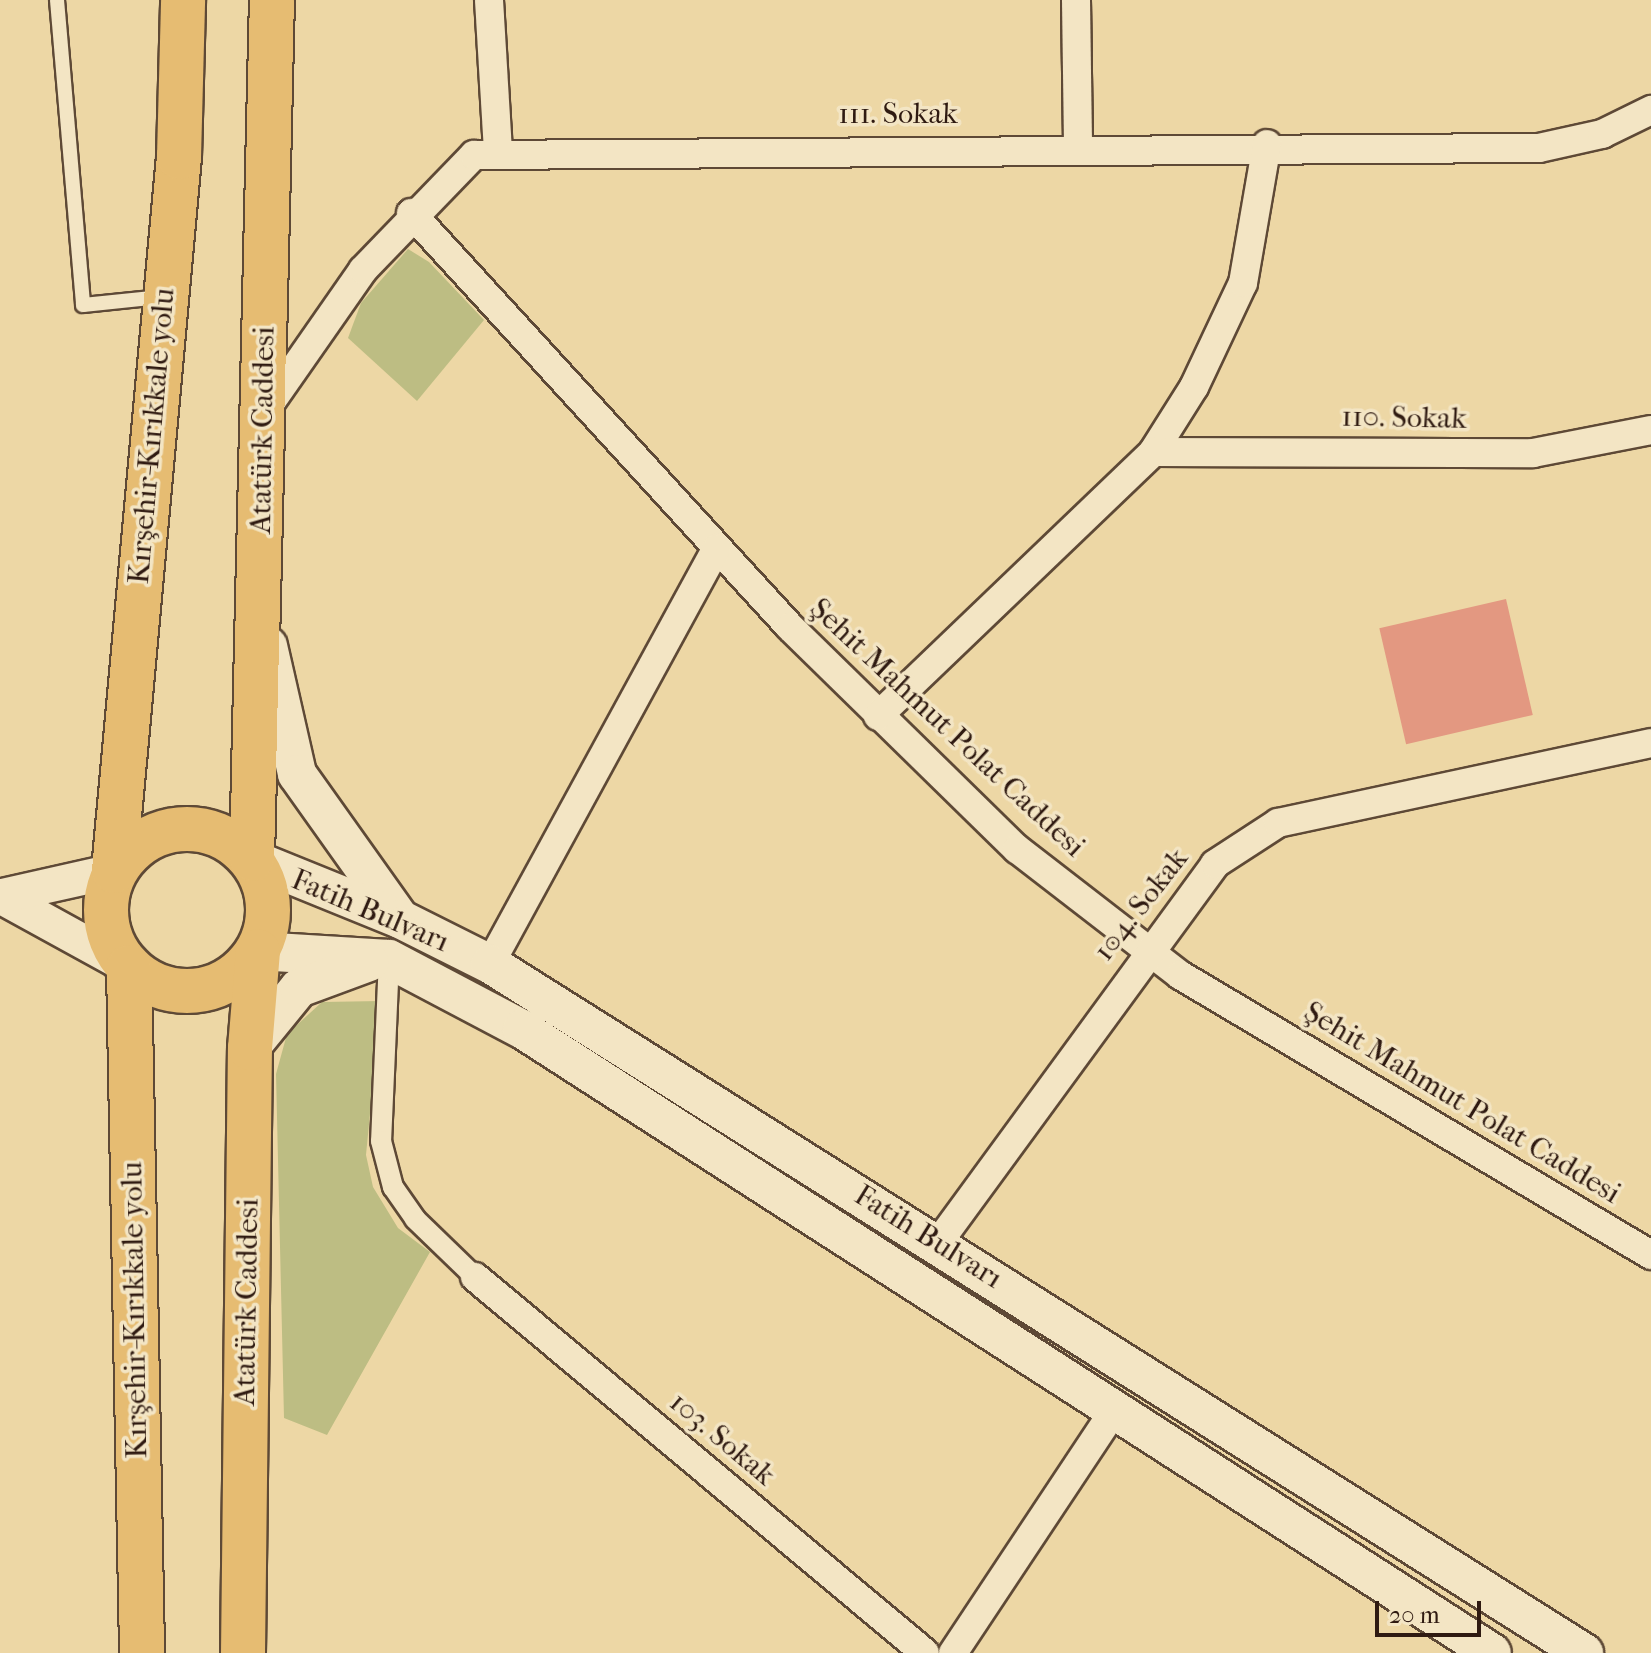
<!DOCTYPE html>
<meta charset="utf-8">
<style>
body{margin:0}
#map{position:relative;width:1651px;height:1653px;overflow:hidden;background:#edd7a5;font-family:"IM FELL French Canon",serif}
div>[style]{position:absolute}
.green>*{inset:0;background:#bdbd83}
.building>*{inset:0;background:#e39881;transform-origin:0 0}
.roads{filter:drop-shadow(2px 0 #5e4936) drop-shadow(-2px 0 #5e4936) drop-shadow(0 2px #5e4936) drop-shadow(0 -2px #5e4936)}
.service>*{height:14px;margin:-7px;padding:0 7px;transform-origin:7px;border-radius:7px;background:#f3e5c4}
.pedestrian>*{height:20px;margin:-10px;padding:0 10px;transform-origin:10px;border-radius:10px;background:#f3e5c4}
.minor>*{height:28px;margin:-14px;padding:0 14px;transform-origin:14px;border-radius:14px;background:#f3e5c4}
.tertiary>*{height:34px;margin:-17px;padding:0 17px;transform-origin:17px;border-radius:17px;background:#f3e5c4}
.secondary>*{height:38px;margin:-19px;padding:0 19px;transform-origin:19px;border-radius:19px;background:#f3e5c4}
.trunk>*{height:44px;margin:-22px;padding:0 22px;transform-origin:22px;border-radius:22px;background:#e6bc72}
.trunk>.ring{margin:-22px;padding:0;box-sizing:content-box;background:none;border:44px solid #e6bc72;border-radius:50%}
span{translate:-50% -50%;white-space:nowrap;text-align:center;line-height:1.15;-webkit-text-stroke:7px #f3e5c4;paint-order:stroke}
.street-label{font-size:30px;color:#2f1a11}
.scale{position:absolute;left:1375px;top:1601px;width:106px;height:36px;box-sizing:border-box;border:4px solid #2f1a11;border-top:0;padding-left:10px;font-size:24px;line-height:28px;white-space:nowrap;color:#2f1a11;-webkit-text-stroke:6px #f3e5c4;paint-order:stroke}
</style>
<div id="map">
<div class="green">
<i style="clip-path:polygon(408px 249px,429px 262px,484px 320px,417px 401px,348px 338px,361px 303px)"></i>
<i style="clip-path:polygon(381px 1001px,366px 1155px,373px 1187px,398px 1228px,430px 1252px,327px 1435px,284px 1418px,276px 1074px,287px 1034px,322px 1002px)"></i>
</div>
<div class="building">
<i style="left:1506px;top:599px;width:119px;height:130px;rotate:77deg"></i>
</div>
<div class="roads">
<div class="service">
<i style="left:57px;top:0;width:306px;rotate:85.1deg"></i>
<i style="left:83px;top:305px;width:77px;rotate:-5.9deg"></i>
</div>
<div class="pedestrian">
<i style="left:389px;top:959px;width:182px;rotate:92.5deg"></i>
<i style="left:381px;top:1141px;width:48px;rotate:75.4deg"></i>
<i style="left:393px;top:1187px;width:39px;rotate:55deg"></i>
<i style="left:415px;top:1219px;width:83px;rotate:44deg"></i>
</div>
<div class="minor">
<i style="left:489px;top:0;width:150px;rotate:86.6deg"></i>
<i style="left:1076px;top:0;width:147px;rotate:89.2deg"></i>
<i style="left:411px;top:213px;width:561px;rotate:47.53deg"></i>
<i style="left:790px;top:627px;width:318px;rotate:44.4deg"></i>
<i style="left:1017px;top:849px;width:206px;rotate:37.7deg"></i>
<i style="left:1180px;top:975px;width:548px;rotate:30.73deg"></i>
<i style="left:264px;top:412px;width:173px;rotate:-55.1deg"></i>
<i style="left:363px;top:270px;width:160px;rotate:-46deg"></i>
<i style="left:474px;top:155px;width:1065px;rotate:-0.38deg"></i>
<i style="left:1539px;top:148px;width:65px;rotate:-12.5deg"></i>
<i style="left:1602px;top:134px;width:55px;rotate:-26.1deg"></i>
<i style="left:1153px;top:452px;width:77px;rotate:-57.8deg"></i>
<i style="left:1194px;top:387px;width:115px;rotate:-64.8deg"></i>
<i style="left:1243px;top:283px;width:141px;rotate:-80.2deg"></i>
<i style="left:878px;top:716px;width:381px;rotate:-43.8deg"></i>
<i style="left:1153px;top:452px;width:380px;rotate:0.2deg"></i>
<i style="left:1533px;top:453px;width:120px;rotate:-11deg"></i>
<i style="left:490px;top:964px;width:473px;rotate:-61.4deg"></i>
<i style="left:938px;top:1243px;width:469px;rotate:-53.8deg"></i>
<i style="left:1215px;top:864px;width:75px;rotate:-33.1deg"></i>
<i style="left:1278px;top:823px;width:381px;rotate:-12.1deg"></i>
<i style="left:475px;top:1277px;width:586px;rotate:39.88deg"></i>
<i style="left:953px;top:1653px;width:293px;rotate:-56.4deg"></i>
</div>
<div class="tertiary">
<i style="left:0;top:896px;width:147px;rotate:28.8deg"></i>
<i style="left:2px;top:896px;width:115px;rotate:-12.6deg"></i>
</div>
<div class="secondary">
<i style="left:268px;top:646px;width:131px;rotate:77.2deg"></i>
<i style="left:297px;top:774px;width:174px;rotate:54.6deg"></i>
<i style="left:252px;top:859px;width:160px;rotate:22.1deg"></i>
<i style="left:400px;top:919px;width:101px;rotate:26.6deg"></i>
<i style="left:490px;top:964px;width:1293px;rotate:32.2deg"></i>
<i style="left:258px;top:951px;width:131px;rotate:3.5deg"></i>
<i style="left:389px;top:959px;width:150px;rotate:27.8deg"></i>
<i style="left:522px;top:1029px;width:1153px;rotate:32.75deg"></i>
<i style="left:250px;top:1048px;width:77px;rotate:-50.8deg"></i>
<i style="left:299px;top:988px;width:75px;rotate:-20.4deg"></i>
</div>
<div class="trunk">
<i class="ring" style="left:106px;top:829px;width:118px;height:118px"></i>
<i style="left:252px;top:859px;width:859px;rotate:-88.67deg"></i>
<i style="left:114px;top:871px;width:717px;rotate:-84.8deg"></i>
<i style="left:179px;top:157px;width:157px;rotate:-88.5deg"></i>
<i style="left:129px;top:967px;width:686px;rotate:88.91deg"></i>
<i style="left:243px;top:1653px;width:605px;rotate:-89.34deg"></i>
<i style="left:250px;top:1048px;width:97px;rotate:-85.3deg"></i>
</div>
</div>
<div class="street-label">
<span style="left:898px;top:114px">111. Sokak</span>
<span style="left:1404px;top:418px;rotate:1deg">110. Sokak</span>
<span style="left:263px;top:430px;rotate:-89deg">Atatürk Caddesi</span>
<span style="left:152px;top:436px;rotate:-85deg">Kırşehir-Kırıkkale yolu</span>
<span style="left:947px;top:728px;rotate:43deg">Şehit Mahmut Polat Caddesi</span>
<span style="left:1141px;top:905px;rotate:-52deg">104. Sokak</span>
<span style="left:370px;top:911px;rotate:23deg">Fatih Bulvarı</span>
<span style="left:1462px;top:1103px;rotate:31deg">Şehit Mahmut Polat Caddesi</span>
<span style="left:928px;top:1237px;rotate:32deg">Fatih Bulvarı</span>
<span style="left:247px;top:1302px;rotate:-89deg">Atatürk Caddesi</span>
<span style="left:135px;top:1310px;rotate:-91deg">Kırşehir-Kırıkkale yolu</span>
<span style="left:722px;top:1439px;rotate:40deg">103. Sokak</span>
</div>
<div class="scale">20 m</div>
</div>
